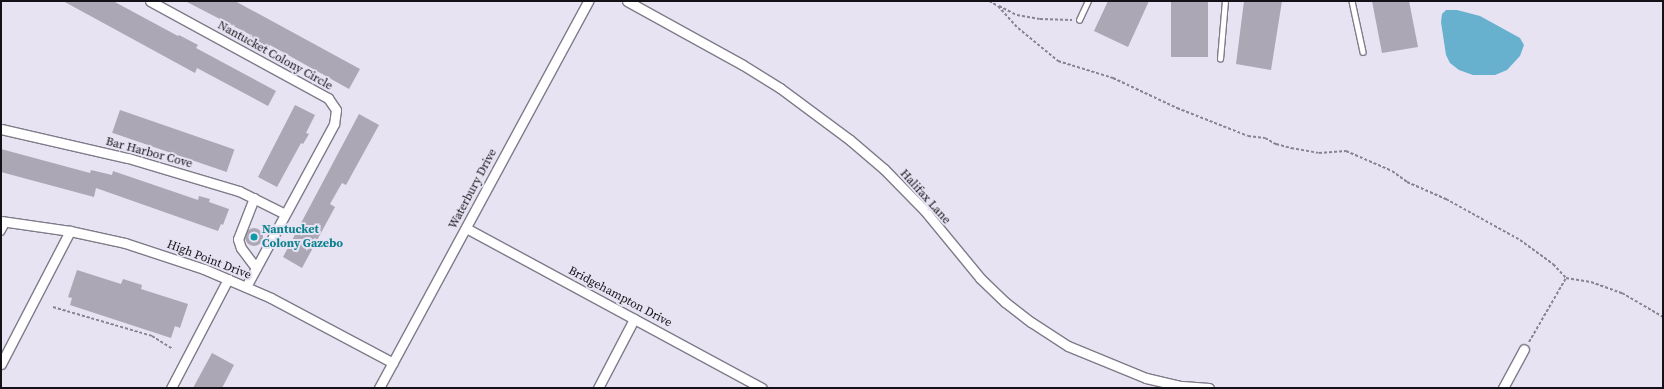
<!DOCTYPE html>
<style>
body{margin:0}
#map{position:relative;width:1664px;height:389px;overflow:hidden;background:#e7e3f2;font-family:"Source Serif 4",serif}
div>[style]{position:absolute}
.water>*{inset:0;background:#67b0ce}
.building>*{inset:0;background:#aba7b5;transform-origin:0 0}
.round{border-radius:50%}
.path>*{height:2px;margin-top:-1px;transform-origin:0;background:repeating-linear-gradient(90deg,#888590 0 3px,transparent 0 5px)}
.roads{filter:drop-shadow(1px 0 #7f7b89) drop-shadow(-1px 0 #7f7b89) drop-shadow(0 1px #7f7b89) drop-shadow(0 -1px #7f7b89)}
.lane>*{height:4.5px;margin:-2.25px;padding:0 2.25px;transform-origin:2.25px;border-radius:2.25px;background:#fff}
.street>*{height:9px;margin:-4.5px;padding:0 4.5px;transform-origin:4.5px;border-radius:4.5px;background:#fff}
.dots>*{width:11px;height:11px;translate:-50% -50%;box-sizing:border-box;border:2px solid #e7e3f2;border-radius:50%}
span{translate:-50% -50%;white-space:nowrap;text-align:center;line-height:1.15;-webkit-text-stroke:4px #e7e3f2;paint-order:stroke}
.street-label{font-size:12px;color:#141218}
.culture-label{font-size:12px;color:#0d838f;font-weight:700}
.left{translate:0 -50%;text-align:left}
.frame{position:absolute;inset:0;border:2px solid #141218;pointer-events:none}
</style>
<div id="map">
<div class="water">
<i style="clip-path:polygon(1446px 10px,1457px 10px,1480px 16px,1520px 38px,1524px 45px,1520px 56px,1507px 70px,1495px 75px,1473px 75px,1459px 70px,1450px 63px,1446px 55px,1441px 22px,1442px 14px)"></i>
</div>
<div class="building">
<i style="clip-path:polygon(63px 1px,113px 1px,178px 36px,179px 35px,198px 45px,196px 48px,276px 91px,268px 106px,197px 68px,195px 73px)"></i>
<i style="clip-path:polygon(185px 1px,235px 1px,360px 69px,349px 89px,270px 45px,269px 48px,250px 37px,251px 35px)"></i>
<i style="clip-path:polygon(1108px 1px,1149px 1px,1128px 47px,1094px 31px)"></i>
<i style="left:1171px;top:1px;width:37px;height:56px"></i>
<i style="clip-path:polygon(1244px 1px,1282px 1px,1271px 70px,1236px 64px)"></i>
<i style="clip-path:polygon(1372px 1px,1409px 1px,1418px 47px,1382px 53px)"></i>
<i style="clip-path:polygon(295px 105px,315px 115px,306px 133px,309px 134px,303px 144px,301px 143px,277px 187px,258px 177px)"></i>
<i style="left:120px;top:110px;width:121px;height:24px;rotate:19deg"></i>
<i style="clip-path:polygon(359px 114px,379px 125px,346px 185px,342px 183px,330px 204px,335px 207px,302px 268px,283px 257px)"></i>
<i style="clip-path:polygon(1px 149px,90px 173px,91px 170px,112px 175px,113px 171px,198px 200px,199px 196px,210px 199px,209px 202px,229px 209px,223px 225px,221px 224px,218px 231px,96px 188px,94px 197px,1px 172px)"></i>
<i class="round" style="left:245px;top:228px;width:18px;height:18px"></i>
<i style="clip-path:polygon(77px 270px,121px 284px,123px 279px,142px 285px,141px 289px,188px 304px,180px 328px,175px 326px,171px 338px,70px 305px,72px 298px,68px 297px)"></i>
<i style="clip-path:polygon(212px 353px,234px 365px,222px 388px,193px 388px)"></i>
</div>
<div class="path">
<i style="left:989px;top:1px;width:10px;rotate:29deg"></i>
<i style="left:998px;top:6px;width:30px;rotate:48deg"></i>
<i style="left:1018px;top:28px;width:52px;rotate:39.5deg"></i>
<i style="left:1058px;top:61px;width:58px;rotate:17.2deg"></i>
<i style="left:1113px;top:78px;width:71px;rotate:25.1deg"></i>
<i style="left:1177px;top:108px;width:76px;rotate:21.5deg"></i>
<i style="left:1248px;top:136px;width:17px;rotate:7deg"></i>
<i style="left:1265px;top:138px;width:13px;rotate:29deg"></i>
<i style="left:1276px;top:144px;width:16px;rotate:15deg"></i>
<i style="left:1291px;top:148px;width:28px;rotate:10deg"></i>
<i style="left:1319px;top:153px;width:27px;rotate:-4deg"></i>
<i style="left:1346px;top:151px;width:50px;rotate:23.5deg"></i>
<i style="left:1392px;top:171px;width:19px;rotate:36deg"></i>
<i style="left:1407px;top:182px;width:43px;rotate:23.6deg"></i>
<i style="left:1446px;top:199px;width:85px;rotate:29deg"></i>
<i style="left:1520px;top:240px;width:41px;rotate:36deg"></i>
<i style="left:1553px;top:264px;width:19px;rotate:47deg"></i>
<i style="left:1566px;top:278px;width:25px;rotate:9deg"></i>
<i style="left:1591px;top:282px;width:33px;rotate:20deg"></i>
<i style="left:1622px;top:293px;width:48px;rotate:30.3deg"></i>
<i style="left:999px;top:6px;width:20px;rotate:27deg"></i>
<i style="left:1017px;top:15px;width:23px;rotate:10deg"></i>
<i style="left:1040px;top:19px;width:32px;rotate:2deg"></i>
<i style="left:53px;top:307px;width:103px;rotate:16.3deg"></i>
<i style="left:152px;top:336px;width:25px;rotate:32deg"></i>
<i style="left:1529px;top:342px;width:74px;rotate:-60deg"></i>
</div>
<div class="roads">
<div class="lane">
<i style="left:1352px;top:1px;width:52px;rotate:77.8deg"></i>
<i style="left:1079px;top:20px;width:21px;rotate:-65deg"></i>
<i style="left:1220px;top:59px;width:58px;rotate:-85.1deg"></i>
<i style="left:1px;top:232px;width:13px;rotate:-61deg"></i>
</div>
<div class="street">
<i style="left:150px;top:1px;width:203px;rotate:28.6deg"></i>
<i style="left:328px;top:98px;width:14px;rotate:56deg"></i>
<i style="left:336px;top:110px;width:14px;rotate:98deg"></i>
<i style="left:334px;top:124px;width:185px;rotate:118.4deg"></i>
<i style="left:627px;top:1px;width:132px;rotate:28.9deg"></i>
<i style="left:743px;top:65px;width:44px;rotate:31.9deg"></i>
<i style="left:780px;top:88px;width:87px;rotate:36.6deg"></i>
<i style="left:850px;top:140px;width:45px;rotate:40.5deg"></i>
<i style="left:884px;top:169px;width:59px;rotate:45.7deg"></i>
<i style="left:925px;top:211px;width:87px;rotate:50.6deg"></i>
<i style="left:980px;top:278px;width:35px;rotate:44deg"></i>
<i style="left:1005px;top:302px;width:33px;rotate:38deg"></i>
<i style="left:1031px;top:322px;width:44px;rotate:33deg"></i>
<i style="left:1068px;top:346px;width:84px;rotate:22.3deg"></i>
<i style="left:1146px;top:378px;width:37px;rotate:13deg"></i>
<i style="left:1182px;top:386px;width:27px;rotate:4deg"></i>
<i style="left:1px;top:129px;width:130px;rotate:12.9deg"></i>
<i style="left:128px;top:158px;width:116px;rotate:16.6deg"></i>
<i style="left:239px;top:191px;width:51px;rotate:26.6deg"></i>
<i style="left:254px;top:198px;width:44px;rotate:111.3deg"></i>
<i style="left:238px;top:239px;width:9px;rotate:72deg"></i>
<i style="left:241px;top:248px;width:25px;rotate:53deg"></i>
<i style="left:1px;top:221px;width:70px;rotate:8.2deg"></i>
<i style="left:70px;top:231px;width:56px;rotate:12.3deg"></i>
<i style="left:125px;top:243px;width:83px;rotate:18.2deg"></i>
<i style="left:204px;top:269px;width:73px;rotate:23.4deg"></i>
<i style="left:271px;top:298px;width:138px;rotate:28deg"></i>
<i style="left:466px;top:228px;width:336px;rotate:28.4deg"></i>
<i style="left:1px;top:364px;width:150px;rotate:-62.6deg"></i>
<i style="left:171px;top:388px;width:123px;rotate:-62.4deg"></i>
<i style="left:379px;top:388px;width:440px;rotate:-61.6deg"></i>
<i style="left:598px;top:388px;width:78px;rotate:-62.4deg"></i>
<i style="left:1503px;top:388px;width:44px;rotate:-61.7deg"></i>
</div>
</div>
<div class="dots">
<i style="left:254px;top:237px;background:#0f9aa8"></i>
</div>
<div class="street-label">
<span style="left:275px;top:56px;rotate:29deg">Nantucket Colony Circle</span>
<span style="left:149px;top:153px;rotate:15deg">Bar Harbor Cove</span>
<span style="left:473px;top:189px;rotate:-62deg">Waterbury Drive</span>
<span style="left:925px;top:197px;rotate:48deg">Halifax Lane</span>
<span style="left:209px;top:260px;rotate:21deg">High Point Drive</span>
<span style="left:620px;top:297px;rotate:28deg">Bridgehampton Drive</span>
</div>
<div class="culture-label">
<span class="left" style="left:262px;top:237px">Nantucket<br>Colony Gazebo</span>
</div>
<div class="frame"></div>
</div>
